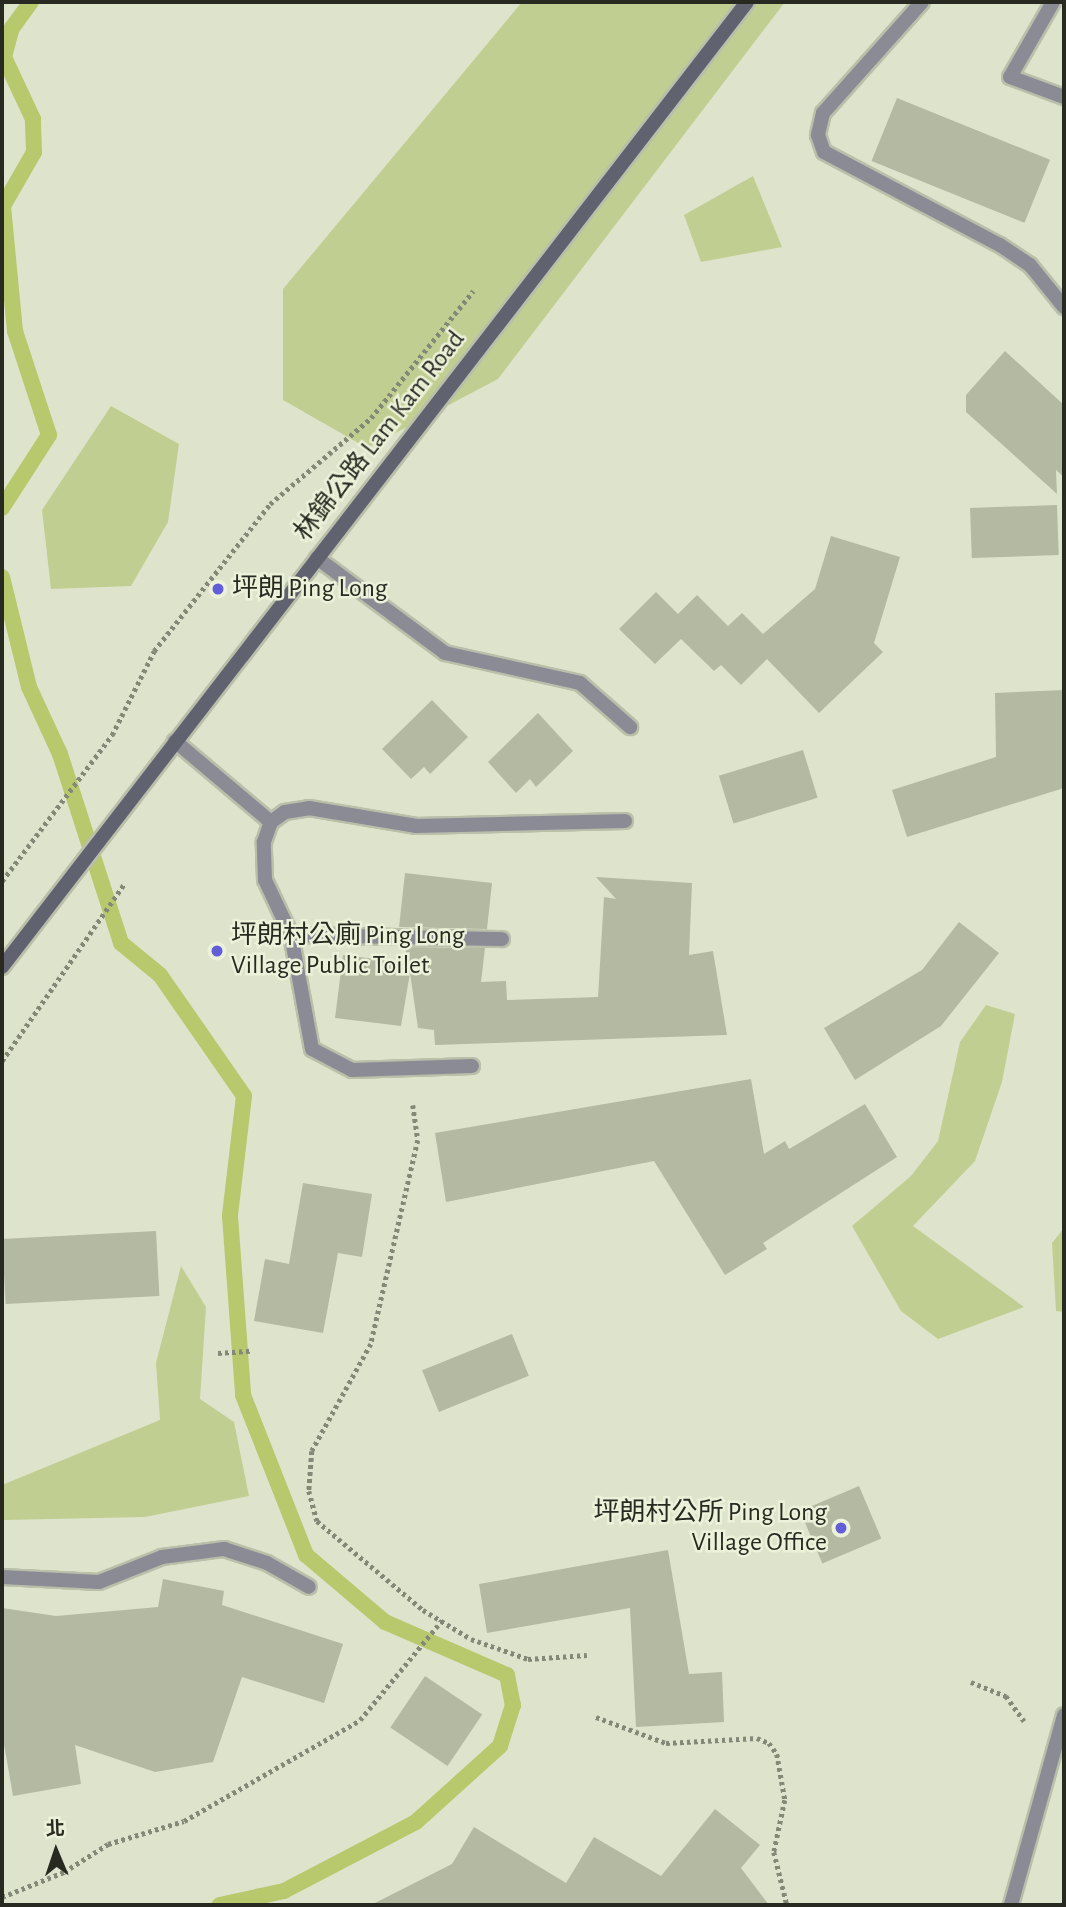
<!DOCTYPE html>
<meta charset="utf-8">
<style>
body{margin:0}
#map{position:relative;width:1066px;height:1907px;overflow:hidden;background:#dee4cc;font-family:"Alegreya Sans","Noto Sans TC",sans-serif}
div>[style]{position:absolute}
.green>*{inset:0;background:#c1ce91}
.stream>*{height:16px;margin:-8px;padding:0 8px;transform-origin:8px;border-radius:8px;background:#b8c86d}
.building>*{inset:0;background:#b4b9a2;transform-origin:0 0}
.path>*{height:4.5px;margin-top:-2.25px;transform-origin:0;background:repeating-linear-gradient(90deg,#848877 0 3.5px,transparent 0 7px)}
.roads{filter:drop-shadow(2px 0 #babfaa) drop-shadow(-2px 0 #babfaa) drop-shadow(0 2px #babfaa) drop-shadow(0 -2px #babfaa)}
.lane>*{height:14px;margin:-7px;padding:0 7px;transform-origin:7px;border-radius:7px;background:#8a8b95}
.street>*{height:14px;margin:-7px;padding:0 7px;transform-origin:7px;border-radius:7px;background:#8a8b95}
.secondary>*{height:14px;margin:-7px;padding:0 7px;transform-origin:7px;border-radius:7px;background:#606270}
.dots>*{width:19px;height:19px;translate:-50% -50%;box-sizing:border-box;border:4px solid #ecf1d9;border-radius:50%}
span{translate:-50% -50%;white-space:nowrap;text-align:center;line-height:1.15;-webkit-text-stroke:5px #ecf1d9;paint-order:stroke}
.street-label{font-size:26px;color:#282a21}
.poi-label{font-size:26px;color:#282a21}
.left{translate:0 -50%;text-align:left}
.right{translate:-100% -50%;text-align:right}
.frame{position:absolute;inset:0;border:4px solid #282a21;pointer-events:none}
.north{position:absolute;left:21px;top:1816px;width:70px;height:70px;-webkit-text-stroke:5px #ecf1d9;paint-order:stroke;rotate:358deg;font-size:19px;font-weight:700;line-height:28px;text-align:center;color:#282a21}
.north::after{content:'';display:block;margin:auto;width:24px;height:32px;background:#282a21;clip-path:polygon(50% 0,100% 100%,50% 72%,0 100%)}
</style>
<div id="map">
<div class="green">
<i style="clip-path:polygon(522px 2px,785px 2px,498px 379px,367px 448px,283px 400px,283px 289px)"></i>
<i style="clip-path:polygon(753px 176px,782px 247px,701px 262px,684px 215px)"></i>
<i style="clip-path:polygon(111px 406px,179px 444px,168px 522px,131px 586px,51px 589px,42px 510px)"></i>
<i style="clip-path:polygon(986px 1005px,1015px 1014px,1002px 1082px,975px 1161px,913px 1226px,1024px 1307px,938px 1339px,901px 1311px,852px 1226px,911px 1176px,938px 1141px,960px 1042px)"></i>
<i style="clip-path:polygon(1064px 1228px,1064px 1312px,1056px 1311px,1052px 1243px)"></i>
<i style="clip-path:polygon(181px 1266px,206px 1307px,200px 1399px,234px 1422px,249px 1496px,145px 1517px,4px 1520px,2px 1485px,160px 1420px,156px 1363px)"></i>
</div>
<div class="stream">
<i style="left:2px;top:508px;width:87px;rotate:-57.2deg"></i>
<i style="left:49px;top:435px;width:109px;rotate:-108.1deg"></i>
<i style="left:15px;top:331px;width:126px;rotate:-95.5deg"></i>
<i style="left:3px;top:206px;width:62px;rotate:-60.1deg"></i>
<i style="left:34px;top:152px;width:33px;rotate:-92deg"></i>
<i style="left:33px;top:119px;width:68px;rotate:-115.1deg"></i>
<i style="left:4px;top:57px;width:30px;rotate:-75deg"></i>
<i style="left:12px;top:28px;width:32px;rotate:-54deg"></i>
<i style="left:2px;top:577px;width:113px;rotate:76.2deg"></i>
<i style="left:29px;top:687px;width:74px;rotate:65.2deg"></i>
<i style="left:60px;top:754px;width:199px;rotate:72.1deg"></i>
<i style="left:121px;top:943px;width:50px;rotate:39.4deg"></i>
<i style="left:160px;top:975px;width:147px;rotate:55.2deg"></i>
<i style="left:244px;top:1096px;width:121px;rotate:96.7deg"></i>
<i style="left:230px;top:1216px;width:179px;rotate:85.8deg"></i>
<i style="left:243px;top:1395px;width:172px;rotate:68.5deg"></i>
<i style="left:306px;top:1555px;width:104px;rotate:40.3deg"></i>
<i style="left:385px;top:1622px;width:133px;rotate:23.5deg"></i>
<i style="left:507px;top:1675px;width:31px;rotate:79deg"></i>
<i style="left:513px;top:1705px;width:43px;rotate:107.6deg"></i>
<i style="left:500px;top:1746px;width:113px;rotate:137.9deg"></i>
<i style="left:416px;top:1822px;width:149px;rotate:152.4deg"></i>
<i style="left:284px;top:1891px;width:66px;rotate:167.7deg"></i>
</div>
<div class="building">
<i style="left:897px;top:98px;width:165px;height:68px;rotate:22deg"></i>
<i style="clip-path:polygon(1005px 351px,1064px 405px,1064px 477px,1056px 470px,1057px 494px,966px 412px,966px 395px)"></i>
<i style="left:1057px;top:505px;width:50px;height:87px;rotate:88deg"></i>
<i style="clip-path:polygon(831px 536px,900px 557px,874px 643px,883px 652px,819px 713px,767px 659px,741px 685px,721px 665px,714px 671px,681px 639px,655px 664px,619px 629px,656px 592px,678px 614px,697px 595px,728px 626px,742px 613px,763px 634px,815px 589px)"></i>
<i style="clip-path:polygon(1064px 690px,1064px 788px,907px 837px,892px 790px,996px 757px,995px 693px)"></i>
<i style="clip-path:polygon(432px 700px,468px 737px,430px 774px,424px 767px,411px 779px,382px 749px)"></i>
<i style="clip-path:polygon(538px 713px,573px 751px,536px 787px,530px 779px,516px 793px,488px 762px)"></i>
<i style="left:803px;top:750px;width:50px;height:88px;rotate:73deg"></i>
<i style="clip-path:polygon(405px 873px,492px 883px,487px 929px,399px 927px)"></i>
<i style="clip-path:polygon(596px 877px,692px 883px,689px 955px,713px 951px,727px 1035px,435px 1045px,434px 1030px,418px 1028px,410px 973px,401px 1026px,335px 1018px,343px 955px,408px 963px,405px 947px,485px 948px,481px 982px,506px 981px,507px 1000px,598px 997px,604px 897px,616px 899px)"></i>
<i style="clip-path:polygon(959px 922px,999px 953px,941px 1026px,855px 1080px,824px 1028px,922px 970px)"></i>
<i style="clip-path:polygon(751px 1079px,764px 1154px,785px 1141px,789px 1149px,865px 1104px,897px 1157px,763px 1243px,767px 1249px,725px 1275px,654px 1161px,446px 1202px,435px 1133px)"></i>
<i style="clip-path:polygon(303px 1183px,372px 1194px,362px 1257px,338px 1253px,323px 1333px,254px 1321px,265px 1259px,289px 1264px)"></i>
<i style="left:156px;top:1231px;width:65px;height:154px;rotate:87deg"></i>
<i style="left:512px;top:1334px;width:45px;height:97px;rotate:68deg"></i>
<i style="left:859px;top:1486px;width:57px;height:64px;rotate:67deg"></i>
<i style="clip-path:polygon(668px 1550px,689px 1674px,722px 1672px,724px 1722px,636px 1727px,630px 1608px,487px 1633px,479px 1584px)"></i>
<i style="clip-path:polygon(163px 1579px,224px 1591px,222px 1605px,343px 1644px,324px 1703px,242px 1677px,213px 1762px,155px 1772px,75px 1745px,81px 1784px,13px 1796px,2px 1733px,2px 1608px,56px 1616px,158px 1607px)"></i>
<i style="left:425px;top:1676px;width:69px;height:62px;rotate:34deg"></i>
<i style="clip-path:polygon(715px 1809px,760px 1845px,741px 1868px,769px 1905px,371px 1905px,452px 1864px,474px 1827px,566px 1883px,594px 1837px,661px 1876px)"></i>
</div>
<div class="path">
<i style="left:2px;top:881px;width:183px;rotate:-53deg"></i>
<i style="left:112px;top:735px;width:94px;rotate:-63.4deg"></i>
<i style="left:154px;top:651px;width:187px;rotate:-51.7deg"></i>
<i style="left:270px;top:504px;width:133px;rotate:-40.4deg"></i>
<i style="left:371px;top:418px;width:163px;rotate:-51.2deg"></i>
<i style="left:2px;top:1061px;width:216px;rotate:-55.4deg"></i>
<i style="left:413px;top:1105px;width:35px;rotate:82deg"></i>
<i style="left:418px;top:1140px;width:209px;rotate:103deg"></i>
<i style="left:371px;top:1344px;width:122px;rotate:118.9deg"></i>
<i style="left:312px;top:1451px;width:40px;rotate:94.3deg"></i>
<i style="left:309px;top:1491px;width:31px;rotate:75deg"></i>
<i style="left:317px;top:1521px;width:138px;rotate:40deg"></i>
<i style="left:423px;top:1610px;width:56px;rotate:31.1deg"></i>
<i style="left:471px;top:1639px;width:60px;rotate:19.3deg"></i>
<i style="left:528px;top:1659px;width:59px;rotate:-3.9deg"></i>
<i style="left:218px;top:1353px;width:32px;rotate:-4deg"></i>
<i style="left:971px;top:1682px;width:38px;rotate:22deg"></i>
<i style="left:1006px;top:1696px;width:31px;rotate:54deg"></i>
<i style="left:596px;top:1717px;width:75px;rotate:20.4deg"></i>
<i style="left:666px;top:1743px;width:91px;rotate:-3.1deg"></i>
<i style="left:757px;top:1738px;width:13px;rotate:23deg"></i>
<i style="left:769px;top:1743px;width:14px;rotate:54deg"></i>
<i style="left:777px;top:1754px;width:47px;rotate:80.1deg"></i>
<i style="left:785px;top:1800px;width:53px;rotate:101.9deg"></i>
<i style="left:774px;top:1852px;width:55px;rotate:76.2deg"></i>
<i style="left:2px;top:1897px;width:67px;rotate:-22deg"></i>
<i style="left:64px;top:1872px;width:52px;rotate:-32.5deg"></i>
<i style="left:108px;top:1844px;width:79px;rotate:-16.8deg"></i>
<i style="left:184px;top:1821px;width:203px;rotate:-29.8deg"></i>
<i style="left:360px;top:1720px;width:129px;rotate:-50.6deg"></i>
</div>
<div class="roads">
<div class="lane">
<i style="left:922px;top:2px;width:149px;rotate:131.7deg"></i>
<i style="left:823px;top:113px;width:23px;rotate:103deg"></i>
<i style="left:818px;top:135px;width:18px;rotate:71deg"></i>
<i style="left:824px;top:152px;width:199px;rotate:27.9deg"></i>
<i style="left:1000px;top:245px;width:36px;rotate:34deg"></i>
<i style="left:1030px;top:265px;width:54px;rotate:51deg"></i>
<i style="left:1053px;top:2px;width:86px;rotate:119.8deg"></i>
<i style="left:1010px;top:77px;width:58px;rotate:20.3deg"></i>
</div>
<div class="street">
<i style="left:317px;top:558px;width:159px;rotate:36.6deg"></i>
<i style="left:445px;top:653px;width:138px;rotate:12.5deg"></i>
<i style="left:580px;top:683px;width:67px;rotate:41.3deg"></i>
<i style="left:175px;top:741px;width:126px;rotate:40.2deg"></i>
<i style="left:291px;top:935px;width:211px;rotate:1.1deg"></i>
<i style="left:472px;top:1066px;width:120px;rotate:178.1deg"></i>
<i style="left:352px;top:1070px;width:45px;rotate:-152.3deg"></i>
<i style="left:312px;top:1049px;width:116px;rotate:-100.4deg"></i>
<i style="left:291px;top:935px;width:61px;rotate:-115.3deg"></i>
<i style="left:265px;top:880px;width:38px;rotate:-92deg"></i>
<i style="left:264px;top:842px;width:21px;rotate:-71deg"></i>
<i style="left:271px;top:822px;width:17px;rotate:-36deg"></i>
<i style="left:285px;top:812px;width:24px;rotate:-9deg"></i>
<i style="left:309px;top:808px;width:109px;rotate:9.5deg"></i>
<i style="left:416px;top:826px;width:209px;rotate:-1.4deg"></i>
<i style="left:2px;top:1577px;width:97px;rotate:3deg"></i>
<i style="left:99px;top:1582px;width:68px;rotate:-21.6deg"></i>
<i style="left:162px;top:1557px;width:63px;rotate:-7.4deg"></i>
<i style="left:224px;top:1549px;width:45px;rotate:18deg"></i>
<i style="left:267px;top:1563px;width:48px;rotate:29.7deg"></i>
<i style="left:1011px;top:1905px;width:197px;rotate:-74.4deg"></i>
</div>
<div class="secondary">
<i style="left:2px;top:967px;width:1219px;rotate:-52.33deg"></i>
</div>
</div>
<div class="dots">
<i style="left:218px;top:589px;background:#615ed7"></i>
<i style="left:217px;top:951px;background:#615ed7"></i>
<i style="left:841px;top:1528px;background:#615ed7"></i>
</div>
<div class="street-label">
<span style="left:380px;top:436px;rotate:-52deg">林錦公路 Lam Kam Road</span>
</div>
<div class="poi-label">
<span class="left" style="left:232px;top:589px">坪朗 Ping Long</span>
<span class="left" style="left:231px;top:951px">坪朗村公廁 Ping Long<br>Village Public Toilet</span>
<span class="right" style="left:827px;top:1528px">坪朗村公所 Ping Long<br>Village Office</span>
</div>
<div class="frame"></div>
<div class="north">北</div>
</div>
